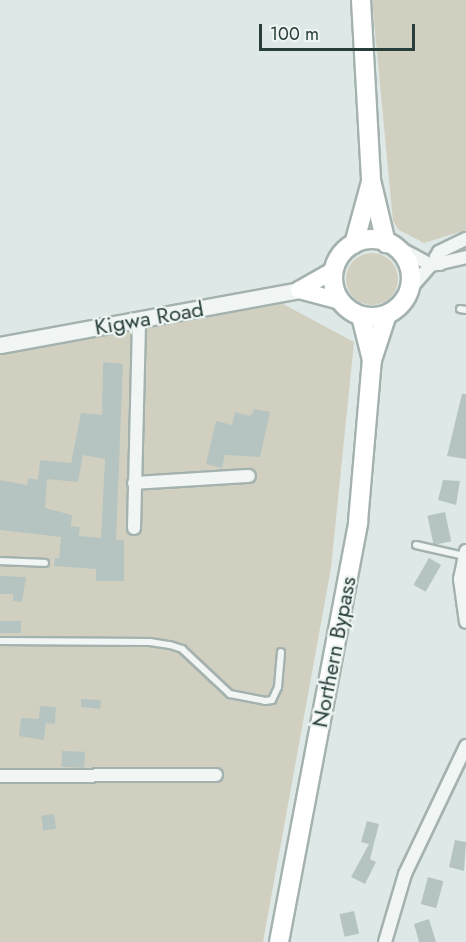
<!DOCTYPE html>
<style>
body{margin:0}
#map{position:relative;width:466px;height:942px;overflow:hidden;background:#dee8e6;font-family:Jost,sans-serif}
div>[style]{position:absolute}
.green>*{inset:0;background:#d1d0c0}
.round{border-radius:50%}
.building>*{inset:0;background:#b6c4c1;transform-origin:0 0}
.roads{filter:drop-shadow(2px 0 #a4b2af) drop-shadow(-2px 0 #a4b2af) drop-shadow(0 2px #a4b2af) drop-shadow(0 -2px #a4b2af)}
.service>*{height:6px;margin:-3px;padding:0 3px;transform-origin:3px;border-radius:3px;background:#f1f6f5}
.minor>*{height:12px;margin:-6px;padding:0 6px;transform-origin:6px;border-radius:6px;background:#f1f6f5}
.tertiary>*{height:15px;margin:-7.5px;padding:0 7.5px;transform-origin:7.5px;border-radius:7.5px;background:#f1f6f5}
.secondary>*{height:16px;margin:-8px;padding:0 8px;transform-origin:8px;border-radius:8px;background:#fff}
.primary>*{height:18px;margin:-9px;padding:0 9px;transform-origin:9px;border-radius:9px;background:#fff}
.primary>.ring{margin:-9px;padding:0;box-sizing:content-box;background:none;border:18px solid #fff;border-radius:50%}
span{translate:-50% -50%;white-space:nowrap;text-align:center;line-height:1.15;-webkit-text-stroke:4.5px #eef5f3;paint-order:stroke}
.street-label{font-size:22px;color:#283e3a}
.scale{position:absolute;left:259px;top:24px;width:156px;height:27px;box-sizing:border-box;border:3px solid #283e3a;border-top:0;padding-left:8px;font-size:18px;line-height:21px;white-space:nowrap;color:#283e3a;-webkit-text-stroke:4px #eef5f3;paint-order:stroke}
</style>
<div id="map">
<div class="green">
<i style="clip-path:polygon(372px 0,466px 0,466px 230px,424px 243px,399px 230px,393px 221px)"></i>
<i class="round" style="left:346px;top:253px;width:52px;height:52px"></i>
<i style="clip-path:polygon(283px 304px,354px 342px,331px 568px,263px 942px,0 942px,0 350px)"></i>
</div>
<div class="building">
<i style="clip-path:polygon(evenodd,103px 362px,123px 364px,116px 540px,124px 540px,124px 581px,96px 581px,96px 569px,54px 566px,55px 558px,59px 558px,61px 537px,0 530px,0 480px,27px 485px,28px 478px,38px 480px,40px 460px,71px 463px,81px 413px,102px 415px,103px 362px,83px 455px,105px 459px,101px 538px,79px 536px,80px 527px,71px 526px,72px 515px,45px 508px,47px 479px,78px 482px,83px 455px)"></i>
<i style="clip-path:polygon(462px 394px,466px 394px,466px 459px,447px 456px)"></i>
<i style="clip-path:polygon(255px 409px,270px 412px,260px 457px,225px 455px,222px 468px,206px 464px,216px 421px,232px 425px,235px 412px,250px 416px)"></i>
<i style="clip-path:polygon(443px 480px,460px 481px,456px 505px,438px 500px)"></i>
<i style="left:445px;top:512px;width:30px;height:18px;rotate:78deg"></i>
<i style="left:429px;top:558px;width:14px;height:31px;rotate:30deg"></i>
<i style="clip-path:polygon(0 576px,26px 577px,22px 602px,13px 601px,13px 594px,0 594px)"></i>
<i style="left:0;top:621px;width:21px;height:12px"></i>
<i style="clip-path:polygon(81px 699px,101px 700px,100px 709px,81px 707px)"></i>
<i style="clip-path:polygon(40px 706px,56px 707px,55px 724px,46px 723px,44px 740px,19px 736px,21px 718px,39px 719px)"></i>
<i style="left:62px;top:751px;width:23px;height:16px;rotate:2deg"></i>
<i style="left:54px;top:814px;width:15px;height:13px;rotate:82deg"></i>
<i style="clip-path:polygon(367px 821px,379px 824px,370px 859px,376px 862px,365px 884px,351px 877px,369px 844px,361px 842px)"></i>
<i style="clip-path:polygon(455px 840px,466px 842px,464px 871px,449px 867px)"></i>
<i style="left:428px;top:877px;width:16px;height:28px;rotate:15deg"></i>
<i style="left:354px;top:911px;width:23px;height:15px;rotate:77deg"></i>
<i style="clip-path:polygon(429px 919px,436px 942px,419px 942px,414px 924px)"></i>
</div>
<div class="roads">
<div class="service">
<i style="left:460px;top:309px;width:6px;rotate:9deg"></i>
<i style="left:416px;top:545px;width:49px;rotate:12.9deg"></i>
<i style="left:0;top:561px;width:45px;rotate:2.5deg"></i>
<i style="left:0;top:641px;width:150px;rotate:0.4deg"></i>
<i style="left:150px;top:642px;width:20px;rotate:9deg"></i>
<i style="left:170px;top:645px;width:13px;rotate:18deg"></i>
<i style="left:182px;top:649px;width:66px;rotate:43.2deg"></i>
<i style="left:230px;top:694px;width:36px;rotate:11deg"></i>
<i style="left:265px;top:701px;width:7px;rotate:-8deg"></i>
<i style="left:272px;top:700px;width:14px;rotate:-65deg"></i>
<i style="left:278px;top:687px;width:35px;rotate:-85deg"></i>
</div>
<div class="minor">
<i style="left:392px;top:244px;width:44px;rotate:28.3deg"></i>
<i style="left:440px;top:264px;width:8px;rotate:-120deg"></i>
<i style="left:436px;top:257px;width:6px;rotate:-59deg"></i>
<i style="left:439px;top:252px;width:30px;rotate:-26deg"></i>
<i style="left:432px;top:265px;width:35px;rotate:-13deg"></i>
<i style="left:410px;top:289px;width:32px;rotate:-49deg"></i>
<i style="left:134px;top:483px;width:115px;rotate:-3.5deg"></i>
<i style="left:134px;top:528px;width:208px;rotate:-88.6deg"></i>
<i style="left:466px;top:551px;width:29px;rotate:102deg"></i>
<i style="left:460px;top:579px;width:43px;rotate:82.1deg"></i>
<i style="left:0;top:776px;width:216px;rotate:-0.3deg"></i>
<i style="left:385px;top:942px;width:71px;rotate:-73.6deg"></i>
<i style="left:405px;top:874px;width:142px;rotate:-64.5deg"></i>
</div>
<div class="tertiary">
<i style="left:0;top:345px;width:304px;rotate:-10.4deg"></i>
</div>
<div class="secondary">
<i style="left:299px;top:290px;width:42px;rotate:15deg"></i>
<i style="left:299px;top:290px;width:40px;rotate:-29.7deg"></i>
</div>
<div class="primary">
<i style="left:361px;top:0;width:180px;rotate:86.8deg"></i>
<i style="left:371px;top:180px;width:65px;rotate:76.6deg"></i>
<i class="ring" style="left:333px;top:239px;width:60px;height:60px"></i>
<i style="left:354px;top:244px;width:64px;rotate:-74.7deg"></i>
<i style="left:361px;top:316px;width:45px;rotate:76deg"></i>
<i style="left:279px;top:942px;width:427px;rotate:-79.3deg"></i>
<i style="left:358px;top:522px;width:163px;rotate:-85.1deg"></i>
<i style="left:372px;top:360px;width:48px;rotate:-71.9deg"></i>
</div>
</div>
<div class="street-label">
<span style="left:149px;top:318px;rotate:-10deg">Kigwa Road</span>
<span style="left:334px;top:652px;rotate:-79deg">Northern Bypass</span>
</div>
<div class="scale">100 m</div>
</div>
